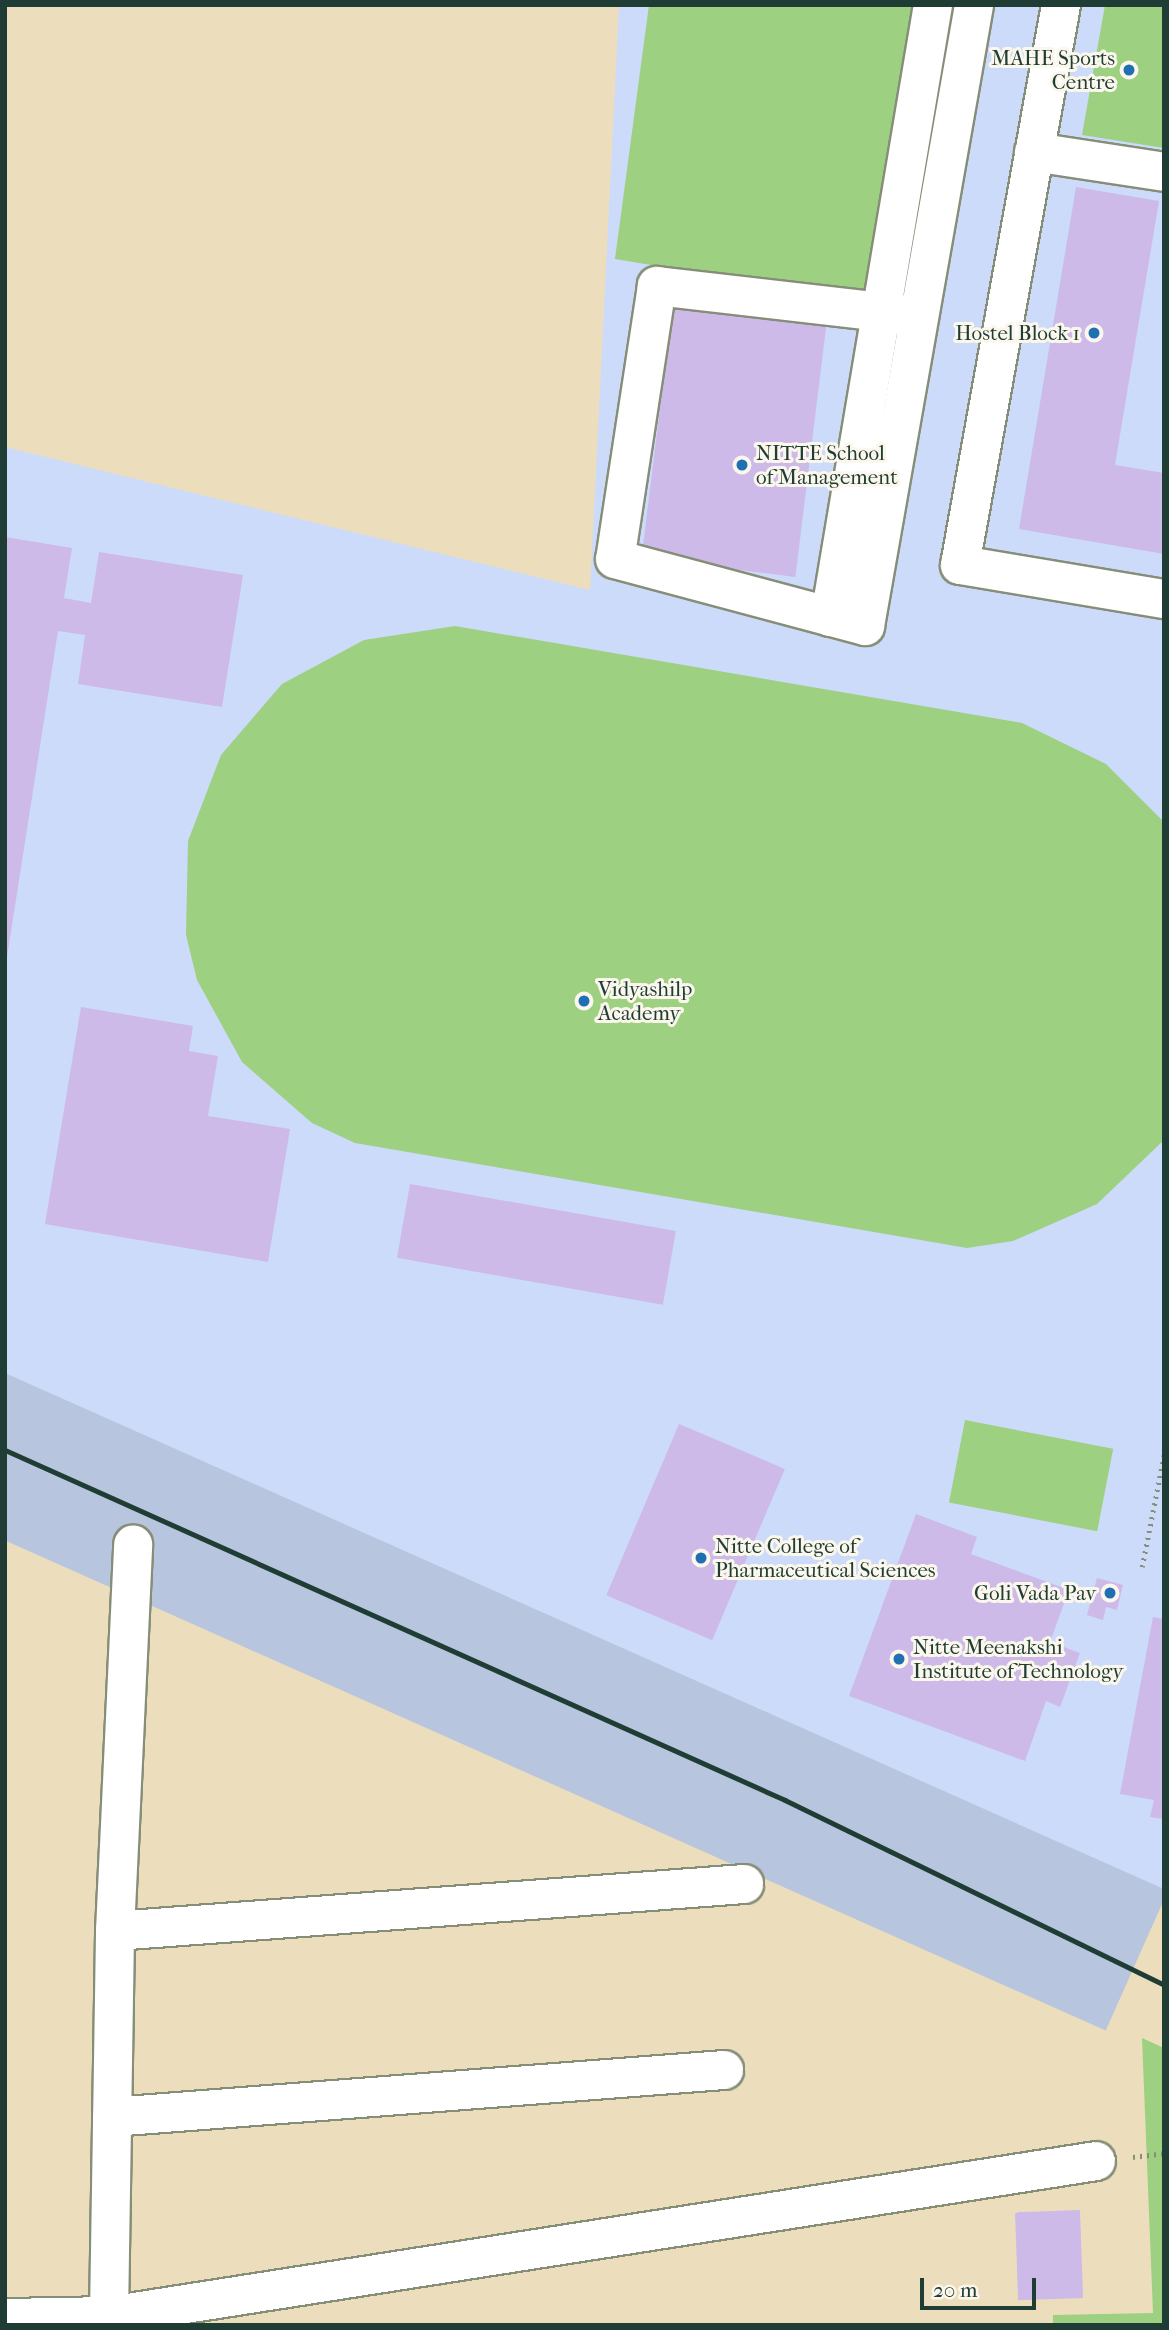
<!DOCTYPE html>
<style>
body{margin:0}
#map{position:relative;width:1169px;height:2330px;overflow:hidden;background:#ecdebc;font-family:"IM FELL French Canon",serif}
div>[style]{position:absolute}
.built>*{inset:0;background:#ccdbf9}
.industrial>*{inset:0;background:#b8c5de;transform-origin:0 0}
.green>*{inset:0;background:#9dd080;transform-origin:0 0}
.building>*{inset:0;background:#cdbae9;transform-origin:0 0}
.path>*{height:4.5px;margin-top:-2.25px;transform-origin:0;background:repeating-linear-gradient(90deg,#868e78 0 2px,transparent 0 7px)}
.roads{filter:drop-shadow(2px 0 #868e78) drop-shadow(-2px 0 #868e78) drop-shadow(0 2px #868e78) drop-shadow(0 -2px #868e78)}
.minor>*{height:38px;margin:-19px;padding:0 19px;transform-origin:19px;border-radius:19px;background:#fff}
.rail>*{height:5px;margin:-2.5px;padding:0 2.5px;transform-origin:2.5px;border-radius:2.5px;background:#1f3d34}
.dots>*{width:19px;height:19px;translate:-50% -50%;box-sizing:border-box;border:4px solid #fbf7ec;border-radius:50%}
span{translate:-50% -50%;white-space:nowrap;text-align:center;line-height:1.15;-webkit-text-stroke:6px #fbf7ec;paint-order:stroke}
.poi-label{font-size:21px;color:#1f3d34}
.right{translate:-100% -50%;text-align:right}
.left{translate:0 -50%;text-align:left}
.frame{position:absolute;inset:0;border:7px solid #1f3d34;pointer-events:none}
.scale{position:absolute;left:920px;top:2278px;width:116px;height:32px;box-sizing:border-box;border:4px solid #1f3d34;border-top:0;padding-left:9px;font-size:21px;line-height:24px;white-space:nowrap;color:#1f3d34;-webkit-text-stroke:5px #fbf7ec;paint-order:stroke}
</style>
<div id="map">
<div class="built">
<i style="clip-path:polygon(619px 5px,1164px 5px,1164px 1900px,5px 1373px,5px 447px,590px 590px)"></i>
</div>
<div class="industrial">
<i style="left:5px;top:1373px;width:1273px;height:153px;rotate:24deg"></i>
</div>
<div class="green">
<i style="clip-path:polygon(649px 5px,923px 5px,874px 302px,615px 259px)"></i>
<i style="clip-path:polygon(1105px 5px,1164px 5px,1164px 148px,1082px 135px)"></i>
<i style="clip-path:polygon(455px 626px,1022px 723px,1106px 764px,1164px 822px,1164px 1140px,1097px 1204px,1013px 1241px,967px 1248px,355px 1143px,312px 1123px,242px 1062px,197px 980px,186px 935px,188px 841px,221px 755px,282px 684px,364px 640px)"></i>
<i style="left:965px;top:1420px;width:151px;height:84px;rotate:11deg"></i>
<i style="clip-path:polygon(1142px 2038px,1164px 2048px,1164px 2325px,1053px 2325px,1053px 2315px,1153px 2313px)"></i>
</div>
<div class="building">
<i style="clip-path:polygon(1076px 187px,1159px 201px,1115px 465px,1164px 473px,1164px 554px,1019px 529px)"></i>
<i style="left:673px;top:302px;width:155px;height:258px;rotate:7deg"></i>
<i style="clip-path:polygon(5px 537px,72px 548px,64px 598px,91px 603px,99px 552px,243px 575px,222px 707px,78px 684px,85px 635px,58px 631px,7px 957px)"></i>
<i style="clip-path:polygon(81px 1007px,193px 1026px,189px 1051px,218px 1056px,208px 1116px,290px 1129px,268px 1262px,45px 1224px)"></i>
<i style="left:410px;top:1184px;width:270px;height:75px;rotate:10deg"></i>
<i style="left:679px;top:1424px;width:115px;height:186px;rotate:23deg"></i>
<i style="clip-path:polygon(916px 1514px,977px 1537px,971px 1554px,1069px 1590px,1050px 1642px,1080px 1653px,1060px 1707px,1046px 1701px,1025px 1761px,849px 1696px)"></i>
<i style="clip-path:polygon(1097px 1578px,1123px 1585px,1117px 1610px,1106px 1607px,1103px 1620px,1087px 1615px)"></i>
<i style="clip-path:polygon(1153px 1617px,1164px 1619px,1164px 1819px,1150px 1817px,1154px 1800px,1120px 1794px)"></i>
<i style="left:1080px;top:2210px;width:88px;height:65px;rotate:88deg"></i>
</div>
<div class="path">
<i style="left:1142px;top:1567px;width:114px;rotate:-78.9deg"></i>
<i style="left:1133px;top:2157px;width:31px;rotate:-7deg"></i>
</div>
<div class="roads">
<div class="minor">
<i style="left:1061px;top:5px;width:569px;rotate:100.22deg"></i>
<i style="left:960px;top:565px;width:207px;rotate:9.5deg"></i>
<i style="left:1034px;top:152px;width:132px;rotate:8.7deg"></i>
<i style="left:916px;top:316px;width:261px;rotate:-173.4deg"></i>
<i style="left:657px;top:286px;width:276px;rotate:98.7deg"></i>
<i style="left:615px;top:559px;width:259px;rotate:15deg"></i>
<i style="left:865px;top:626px;width:630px;rotate:-80.04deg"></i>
<i style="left:830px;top:617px;width:621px;rotate:-80.45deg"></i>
<i style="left:115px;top:1931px;width:631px;rotate:-4.27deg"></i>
<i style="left:112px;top:2117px;width:614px;rotate:-4.39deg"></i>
<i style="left:109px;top:2316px;width:385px;rotate:-89.1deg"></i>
<i style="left:115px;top:1931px;width:387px;rotate:-87.3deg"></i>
<i style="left:5px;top:2318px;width:104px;rotate:-1.1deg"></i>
<i style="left:109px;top:2316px;width:999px;rotate:-8.92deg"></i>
</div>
</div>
<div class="rail">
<i style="left:5px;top:1450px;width:855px;rotate:24.17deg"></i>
<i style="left:785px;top:1800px;width:422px;rotate:26deg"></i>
</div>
<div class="dots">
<i style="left:1129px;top:70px;background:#1f6fb2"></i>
<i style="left:1094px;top:333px;background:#1f6fb2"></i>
<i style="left:742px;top:465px;background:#1f6fb2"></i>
<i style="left:584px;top:1001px;background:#1f6fb2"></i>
<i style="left:701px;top:1558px;background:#1f6fb2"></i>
<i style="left:1110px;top:1593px;background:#1f6fb2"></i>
<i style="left:899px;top:1659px;background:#1f6fb2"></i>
</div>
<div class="poi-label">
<span class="right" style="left:1115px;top:70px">MAHE Sports<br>Centre</span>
<span class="right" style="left:1080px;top:333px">Hostel Block 1</span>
<span class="left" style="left:756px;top:465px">NITTE School<br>of Management</span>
<span class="left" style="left:598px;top:1001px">Vidyashilp<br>Academy</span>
<span class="left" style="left:715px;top:1558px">Nitte College of<br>Pharmaceutical Sciences</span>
<span class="right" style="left:1096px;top:1593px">Goli Vada Pav</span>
<span class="left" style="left:913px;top:1659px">Nitte Meenakshi<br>Institute of Technology</span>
</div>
<div class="frame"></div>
<div class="scale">20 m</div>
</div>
